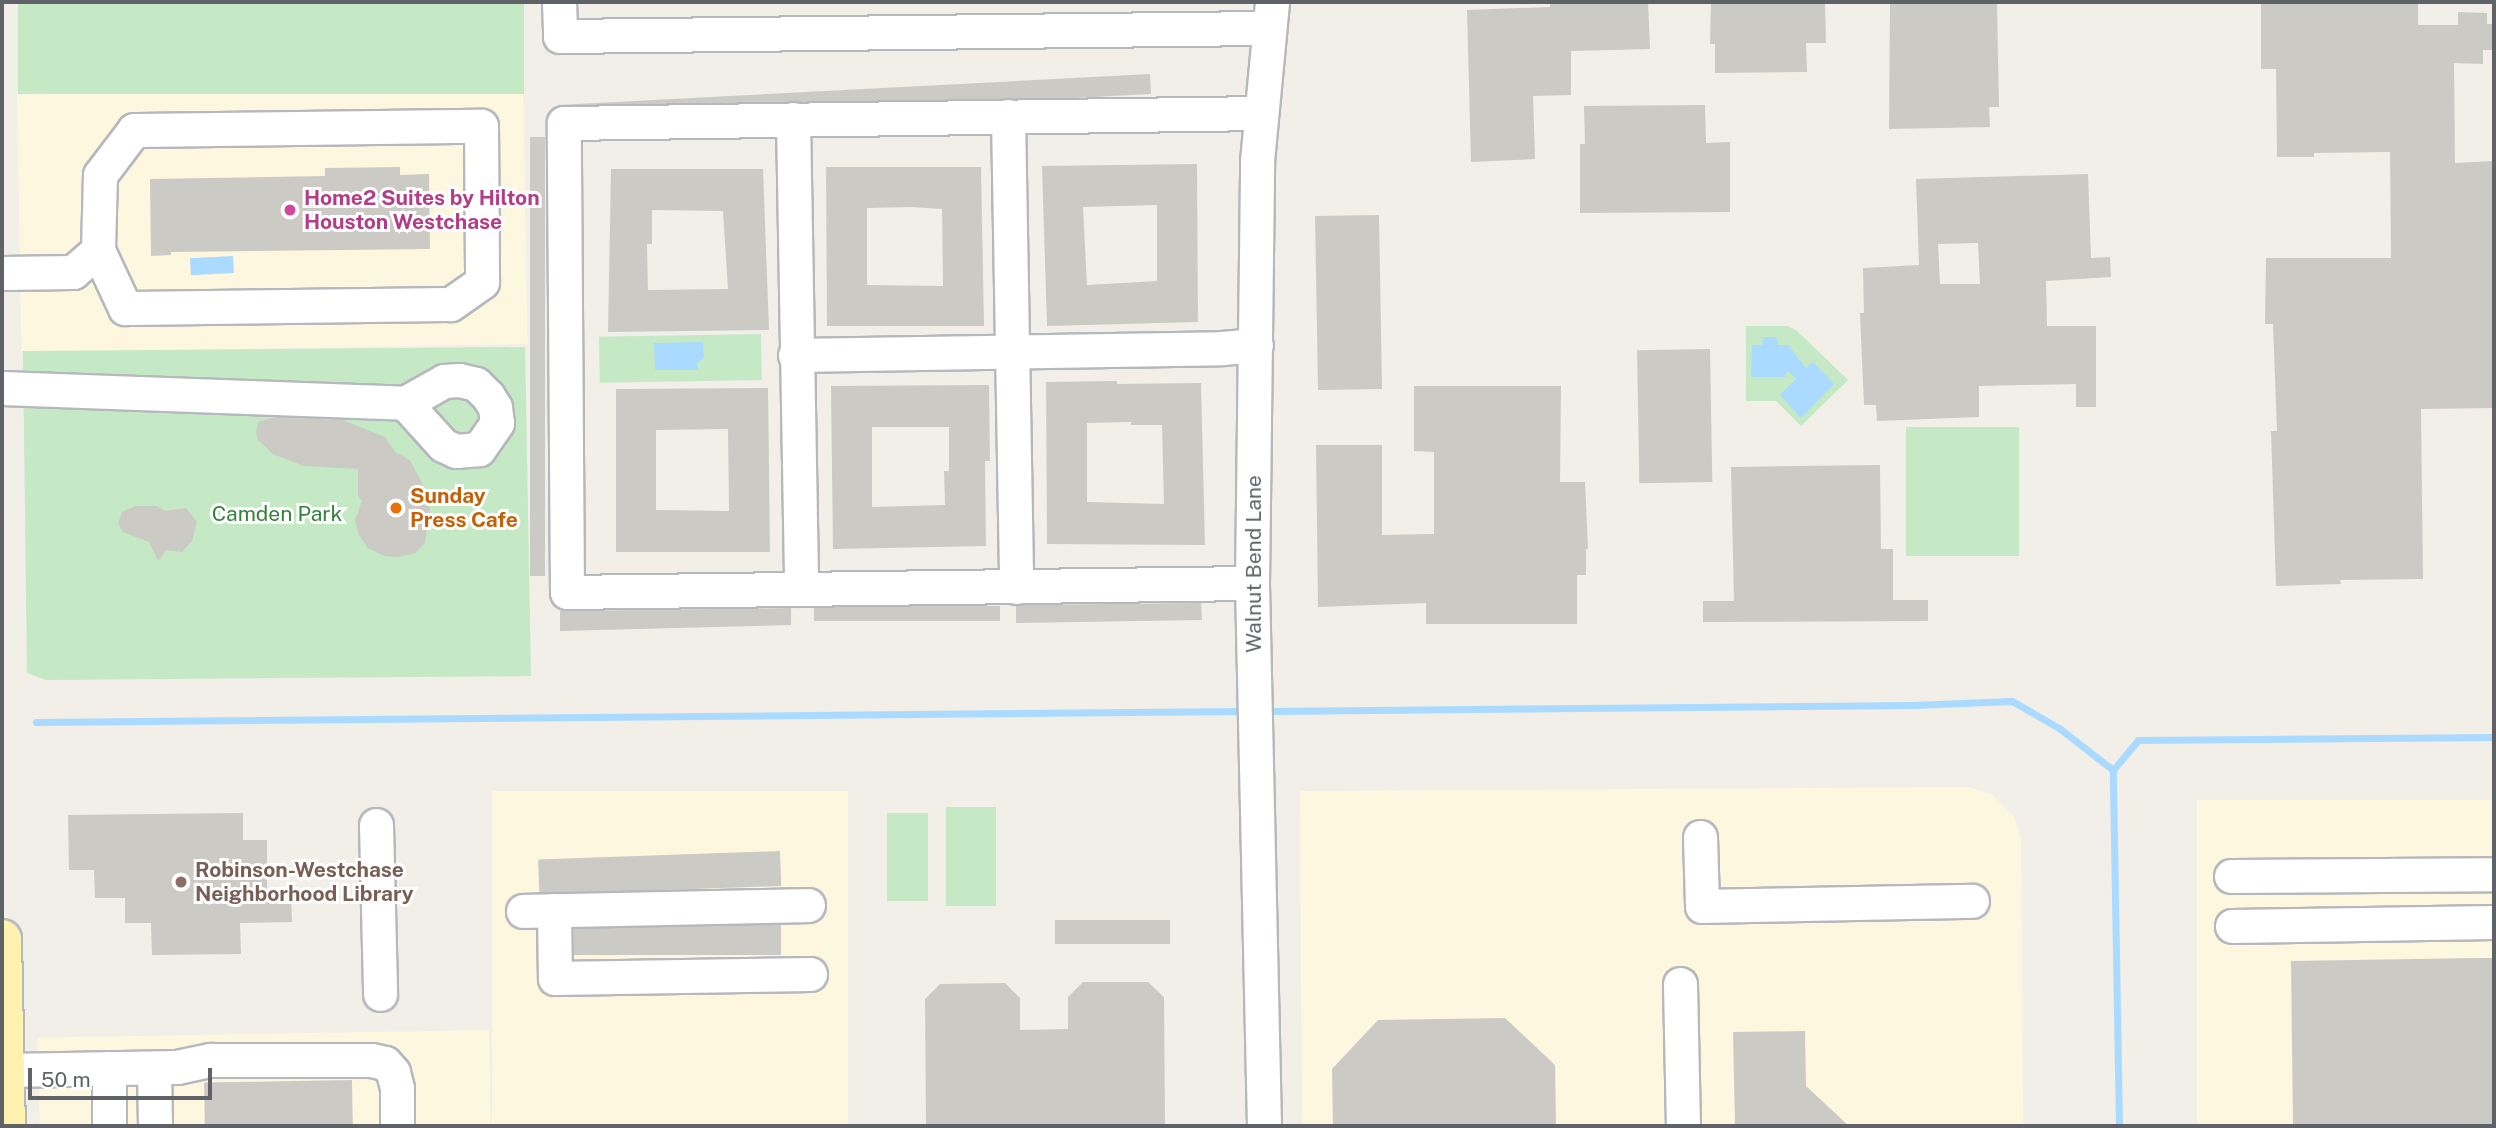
<!DOCTYPE html>
<style>
body{margin:0}
#map{position:relative;width:2496px;height:1128px;overflow:hidden;background:#f1efe8;font-family:"Public Sans",sans-serif}
div>[style]{position:absolute}
.commercial>*{inset:0;background:#fef7e0;transform-origin:0 0}
.green>*{inset:0;background:#c5e8c5;transform-origin:0 0}
.water>*{inset:0;background:#aadaff;transform-origin:0 0}
.stream>*{height:7px;margin:-3.5px;padding:0 3.5px;transform-origin:3.5px;border-radius:3.5px;background:#aadaff}
.building>*{inset:0;background:#cccac5;transform-origin:0 0}
.roads{filter:drop-shadow(2px 0 #b5b8bc) drop-shadow(-2px 0 #b5b8bc) drop-shadow(0 2px #b5b8bc) drop-shadow(0 -2px #b5b8bc)}
.minor>*{height:33px;margin:-16.5px;padding:0 16.5px;transform-origin:16.5px;border-radius:16.5px;background:#fff}
.major>*{height:38px;margin:-19px;padding:0 19px;transform-origin:19px;border-radius:19px;background:#fff2af}
.dots>*{width:19px;height:19px;translate:-50% -50%;box-sizing:border-box;border:4px solid #fff;border-radius:50%}
span{translate:-50% -50%;white-space:nowrap;text-align:center;line-height:1.15;-webkit-text-stroke:6px #fff;paint-order:stroke}
.hotel-label{font-size:21px;color:#b23c85;font-weight:700}
.left{translate:0 -50%;text-align:left}
.food-label{font-size:21px;color:#c56008;font-weight:700}
.park-label{font-size:21px;color:#348238}
.street-label{font-size:21px;color:#5f6368}
.education-label{font-size:21px;color:#785e54;font-weight:700}
.frame{position:absolute;inset:0;border:4px solid #5f6368;pointer-events:none}
.scale{position:absolute;left:28px;top:1068px;width:184px;height:32px;box-sizing:border-box;border:4px solid #5f6368;border-top:0;padding-left:9px;font-size:21px;line-height:24px;white-space:nowrap;color:#5f6368;-webkit-text-stroke:5px #fff;paint-order:stroke}
</style>
<div id="map">
<div class="commercial">
<i style="left:523px;top:86px;width:258px;height:506px;rotate:89deg"></i>
<i style="clip-path:polygon(1969px 787px,1993px 795px,2015px 818px,2021px 840px,2023px 1126px,1302px 1126px,1300px 791px)"></i>
<i style="left:848px;top:791px;width:335px;height:356px;rotate:90deg"></i>
<i style="left:2494px;top:800px;width:326px;height:297px;rotate:90deg"></i>
<i style="left:489px;top:1030px;width:96px;height:451px;rotate:89deg"></i>
</div>
<div class="green">
<i style="left:18px;top:2px;width:506px;height:92px"></i>
<i style="clip-path:polygon(1746px 326px,1787px 326px,1796px 330px,1848px 380px,1801px 426px,1776px 401px,1746px 401px)"></i>
<i style="left:761px;top:334px;width:46px;height:162px;rotate:89deg"></i>
<i style="clip-path:polygon(525px 347px,531px 676px,46px 680px,27px 673px,23px 351px)"></i>
<i style="left:2019px;top:427px;width:129px;height:113px;rotate:90deg"></i>
<i style="left:946px;top:807px;width:50px;height:99px"></i>
<i style="left:887px;top:813px;width:41px;height:88px"></i>
</div>
<div class="water">
<i style="left:233px;top:256px;width:17px;height:43px;rotate:87deg"></i>
<i style="clip-path:polygon(1763px 337px,1777px 337px,1778px 345px,1788px 345px,1806px 368px,1813px 362px,1834px 384px,1801px 418px,1780px 395px,1796px 379px,1789px 372px,1786px 372px,1786px 377px,1751px 377px,1752px 345px,1762px 345px)"></i>
<i style="clip-path:polygon(703px 342px,704px 358px,697px 363px,698px 370px,655px 370px,654px 343px)"></i>
</div>
<div class="stream">
<i style="left:1265px;top:711px;width:648px;rotate:-0.53deg"></i>
<i style="left:1913px;top:705px;width:99px;rotate:-2.3deg"></i>
<i style="left:2012px;top:701px;width:54px;rotate:29.9deg"></i>
<i style="left:2059px;top:728px;width:68px;rotate:37.9deg"></i>
<i style="left:36px;top:722px;width:1210px;rotate:-0.52deg"></i>
<i style="left:2119px;top:1126px;width:356px;rotate:-91deg"></i>
<i style="left:2113px;top:770px;width:39px;rotate:-50deg"></i>
<i style="left:2138px;top:740px;width:356px;rotate:-0.5deg"></i>
</div>
<div class="building">
<i style="clip-path:polygon(1550px 2px,1648px 2px,1650px 49px,1571px 51px,1571px 95px,1533px 96px,1535px 159px,1471px 162px,1467px 10px,1550px 7px)"></i>
<i style="clip-path:polygon(1711px 2px,1825px 2px,1826px 43px,1806px 43px,1807px 72px,1715px 73px,1715px 44px,1710px 44px)"></i>
<i style="clip-path:polygon(1890px 2px,1997px 2px,1999px 107px,1989px 107px,1990px 127px,1889px 129px)"></i>
<i style="clip-path:polygon(2261px 2px,2418px 2px,2418px 25px,2458px 25px,2458px 12px,2487px 13px,2487px 24px,2494px 24px,2494px 50px,2483px 50px,2483px 64px,2454px 63px,2455px 163px,2494px 161px,2494px 408px,2421px 409px,2423px 579px,2340px 580px,2341px 584px,2276px 586px,2271px 431px,2277px 431px,2273px 324px,2265px 324px,2266px 258px,2391px 258px,2390px 152px,2314px 153px,2314px 157px,2277px 157px,2276px 69px,2261px 69px)"></i>
<i style="left:1150px;top:74px;width:20px;height:593px;rotate:87deg"></i>
<i style="clip-path:polygon(1705px 105px,1706px 143px,1730px 142px,1730px 212px,1580px 213px,1580px 144px,1585px 144px,1584px 106px)"></i>
<i style="left:530px;top:137px;width:15px;height:439px"></i>
<i style="clip-path:polygon(evenodd,1197px 164px,1198px 322px,1047px 326px,1042px 166px,1197px 164px,1157px 205px,1157px 281px,1087px 285px,1083px 207px,1157px 205px)"></i>
<i style="clip-path:polygon(400px 167px,400px 175px,429px 174px,430px 249px,171px 252px,171px 255px,151px 256px,150px 179px,325px 176px,325px 168px)"></i>
<i style="clip-path:polygon(evenodd,826px 167px,981px 167px,984px 326px,827px 326px,826px 167px,911px 207px,942px 209px,943px 286px,867px 285px,867px 208px,911px 207px)"></i>
<i style="clip-path:polygon(evenodd,611px 169px,763px 169px,769px 330px,608px 332px,611px 169px,652px 210px,723px 211px,728px 289px,648px 290px,647px 244px,652px 244px,652px 210px)"></i>
<i style="clip-path:polygon(evenodd,2088px 174px,2091px 258px,2110px 257px,2111px 277px,2046px 281px,2047px 326px,2096px 326px,2096px 407px,2076px 407px,2076px 384px,1979px 386px,1979px 417px,1877px 421px,1876px 405px,1864px 405px,1860px 313px,1864px 313px,1863px 268px,1919px 265px,1916px 179px,2088px 174px,1978px 243px,1980px 284px,1940px 284px,1938px 244px,1978px 243px)"></i>
<i style="left:1379px;top:215px;width:174px;height:64px;rotate:89deg"></i>
<i style="left:1710px;top:349px;width:133px;height:73px;rotate:89deg"></i>
<i style="clip-path:polygon(evenodd,1117px 381px,1117px 384px,1201px 383px,1205px 545px,1047px 544px,1046px 382px,1117px 381px,1131px 422px,1131px 425px,1162px 425px,1164px 504px,1087px 502px,1087px 423px,1131px 422px)"></i>
<i style="clip-path:polygon(evenodd,989px 385px,990px 461px,985px 461px,986px 546px,833px 549px,831px 386px,989px 385px,872px 427px,949px 427px,949px 471px,944px 471px,945px 505px,872px 507px,872px 427px)"></i>
<i style="clip-path:polygon(1414px 386px,1561px 386px,1560px 482px,1585px 482px,1588px 549px,1586px 549px,1586px 575px,1577px 575px,1577px 624px,1426px 624px,1426px 603px,1318px 607px,1316px 445px,1382px 445px,1382px 535px,1434px 534px,1434px 452px,1414px 451px)"></i>
<i style="clip-path:polygon(evenodd,768px 388px,770px 552px,616px 552px,616px 389px,768px 388px,728px 429px,729px 511px,656px 510px,656px 430px,728px 429px)"></i>
<i style="clip-path:polygon(275px 417px,343px 420px,385px 437px,395px 452px,410px 460px,428px 495px,430px 510px,425px 543px,415px 553px,399px 557px,384px 556px,368px 548px,359px 535px,355px 520px,362px 501px,358px 495px,358px 469px,304px 466px,273px 454px,258px 440px,256px 432px,258px 422px)"></i>
<i style="clip-path:polygon(1880px 465px,1881px 549px,1893px 549px,1893px 600px,1928px 600px,1928px 621px,1703px 622px,1703px 601px,1734px 601px,1731px 467px)"></i>
<i style="clip-path:polygon(135px 506px,156px 506px,166px 511px,186px 508px,197px 522px,192px 541px,182px 552px,166px 550px,158px 561px,149px 542px,123px 532px,118px 523px,122px 512px)"></i>
<i style="clip-path:polygon(1201px 603px,1202px 620px,1016px 623px,1016px 606px,1020px 605px)"></i>
<i style="left:1000px;top:606px;width:15px;height:186px;rotate:90deg"></i>
<i style="clip-path:polygon(791px 608px,791px 625px,560px 631px,560px 611px)"></i>
<i style="clip-path:polygon(243px 813px,243px 840px,267px 840px,267px 894px,291px 894px,292px 922px,240px 923px,241px 954px,152px 955px,151px 923px,125px 923px,125px 898px,95px 898px,94px 870px,69px 870px,68px 815px)"></i>
<i style="left:780px;top:851px;width:35px;height:242px;rotate:88deg"></i>
<i style="left:1055px;top:920px;width:115px;height:24px"></i>
<i style="left:781px;top:925px;width:30px;height:207px;rotate:90deg"></i>
<i style="clip-path:polygon(2478px 958px,2494px 958px,2494px 1126px,2293px 1126px,2291px 961px)"></i>
<i style="clip-path:polygon(1083px 982px,1148px 982px,1164px 997px,1165px 1126px,926px 1126px,925px 999px,940px 984px,1005px 983px,1020px 998px,1020px 1030px,1068px 1029px,1068px 997px)"></i>
<i style="clip-path:polygon(1505px 1018px,1555px 1065px,1556px 1126px,1333px 1126px,1332px 1069px,1378px 1020px)"></i>
<i style="clip-path:polygon(1805px 1031px,1806px 1086px,1849px 1126px,1735px 1126px,1733px 1032px)"></i>
<i style="left:352px;top:1080px;width:46px;height:148px;rotate:89deg"></i>
</div>
<div class="roads">
<div class="minor">
<i style="left:559px;top:2px;width:34px;rotate:88deg"></i>
<i style="left:560px;top:36px;width:708px;rotate:-0.65deg"></i>
<i style="left:1008px;top:116px;width:471px;rotate:89deg"></i>
<i style="left:793px;top:119px;width:470px;rotate:89deg"></i>
<i style="left:2px;top:273px;width:71px;rotate:-0.8deg"></i>
<i style="left:73px;top:272px;width:33px;rotate:-41deg"></i>
<i style="left:98px;top:250px;width:75px;rotate:-88.5deg"></i>
<i style="left:100px;top:175px;width:56px;rotate:-52.9deg"></i>
<i style="left:134px;top:130px;width:347px;rotate:-0.7deg"></i>
<i style="left:481px;top:126px;width:156px;rotate:89.6deg"></i>
<i style="left:482px;top:282px;width:39px;rotate:145deg"></i>
<i style="left:450px;top:304px;width:325px;rotate:179.3deg"></i>
<i style="left:125px;top:308px;width:64px;rotate:-115deg"></i>
<i style="left:795px;top:355px;width:427px;rotate:-0.9deg"></i>
<i style="left:1222px;top:348px;width:34px;rotate:-5deg"></i>
<i style="left:2px;top:388px;width:403px;rotate:2.1deg"></i>
<i style="left:405px;top:403px;width:45px;rotate:-29.4deg"></i>
<i style="left:444px;top:381px;width:15px;rotate:-4deg"></i>
<i style="left:459px;top:380px;width:17px;rotate:13deg"></i>
<i style="left:476px;top:384px;width:17px;rotate:45deg"></i>
<i style="left:488px;top:396px;width:13px;rotate:58deg"></i>
<i style="left:495px;top:407px;width:16px;rotate:83deg"></i>
<i style="left:497px;top:423px;width:32px;rotate:125deg"></i>
<i style="left:479px;top:449px;width:23px;rotate:175deg"></i>
<i style="left:456px;top:451px;width:14px;rotate:-155deg"></i>
<i style="left:443px;top:445px;width:57px;rotate:-132.1deg"></i>
<i style="left:1252px;top:583px;width:685px;rotate:179.25deg"></i>
<i style="left:567px;top:592px;width:469px;rotate:-90.4deg"></i>
<i style="left:564px;top:123px;width:697px;rotate:-0.82deg"></i>
<i style="left:376px;top:825px;width:169px;rotate:88.6deg"></i>
<i style="left:1700px;top:837px;width:69px;rotate:88.3deg"></i>
<i style="left:1702px;top:906px;width:270px;rotate:-1.1deg"></i>
<i style="left:2231px;top:876px;width:263px;rotate:-0.4deg"></i>
<i style="left:554px;top:910px;width:68px;rotate:89.2deg"></i>
<i style="left:555px;top:978px;width:255px;rotate:-0.9deg"></i>
<i style="left:523px;top:911px;width:285px;rotate:-1.2deg"></i>
<i style="left:2232px;top:926px;width:262px;rotate:-0.9deg"></i>
<i style="left:1680px;top:984px;width:142px;rotate:88.8deg"></i>
<i style="left:109px;top:1068px;width:58px;rotate:90deg"></i>
<i style="left:154px;top:1068px;width:58px;rotate:89deg"></i>
<i style="left:5px;top:1070px;width:172px;rotate:-1deg"></i>
<i style="left:177px;top:1067px;width:35px;rotate:-12deg"></i>
<i style="left:211px;top:1060px;width:160px"></i>
<i style="left:371px;top:1060px;width:14px;rotate:12deg"></i>
<i style="left:385px;top:1063px;width:12px;rotate:48deg"></i>
<i style="left:393px;top:1072px;width:16px;rotate:76deg"></i>
<i style="left:397px;top:1088px;width:38px;rotate:90deg"></i>
<i style="left:1264px;top:1126px;width:543px;rotate:-91.27deg"></i>
<i style="left:1252px;top:583px;width:422px;rotate:-89.3deg"></i>
<i style="left:1257px;top:161px;width:160px;rotate:-84.6deg"></i>
</div>
<div class="major">
<i style="left:2px;top:939px;width:187px;rotate:88.8deg"></i>
</div>
</div>
<div class="dots">
<i style="left:290px;top:210px;background:#d1479c"></i>
<i style="left:396px;top:508px;background:#e8710a"></i>
<i style="left:181px;top:882px;background:#8d6e63"></i>
</div>
<div class="hotel-label">
<span class="left" style="left:304px;top:210px">Home2 Suites by Hilton<br>Houston Westchase</span>
</div>
<div class="food-label">
<span class="left" style="left:410px;top:508px">Sunday<br>Press Cafe</span>
</div>
<div class="park-label">
<span style="left:277px;top:514px">Camden Park</span>
</div>
<div class="street-label">
<span style="left:1254px;top:564px;rotate:-90deg">Walnut Bend Lane</span>
</div>
<div class="education-label">
<span class="left" style="left:195px;top:882px">Robinson-Westchase<br>Neighborhood Library</span>
</div>
<div class="frame"></div>
<div class="scale">50 m</div>
</div>
